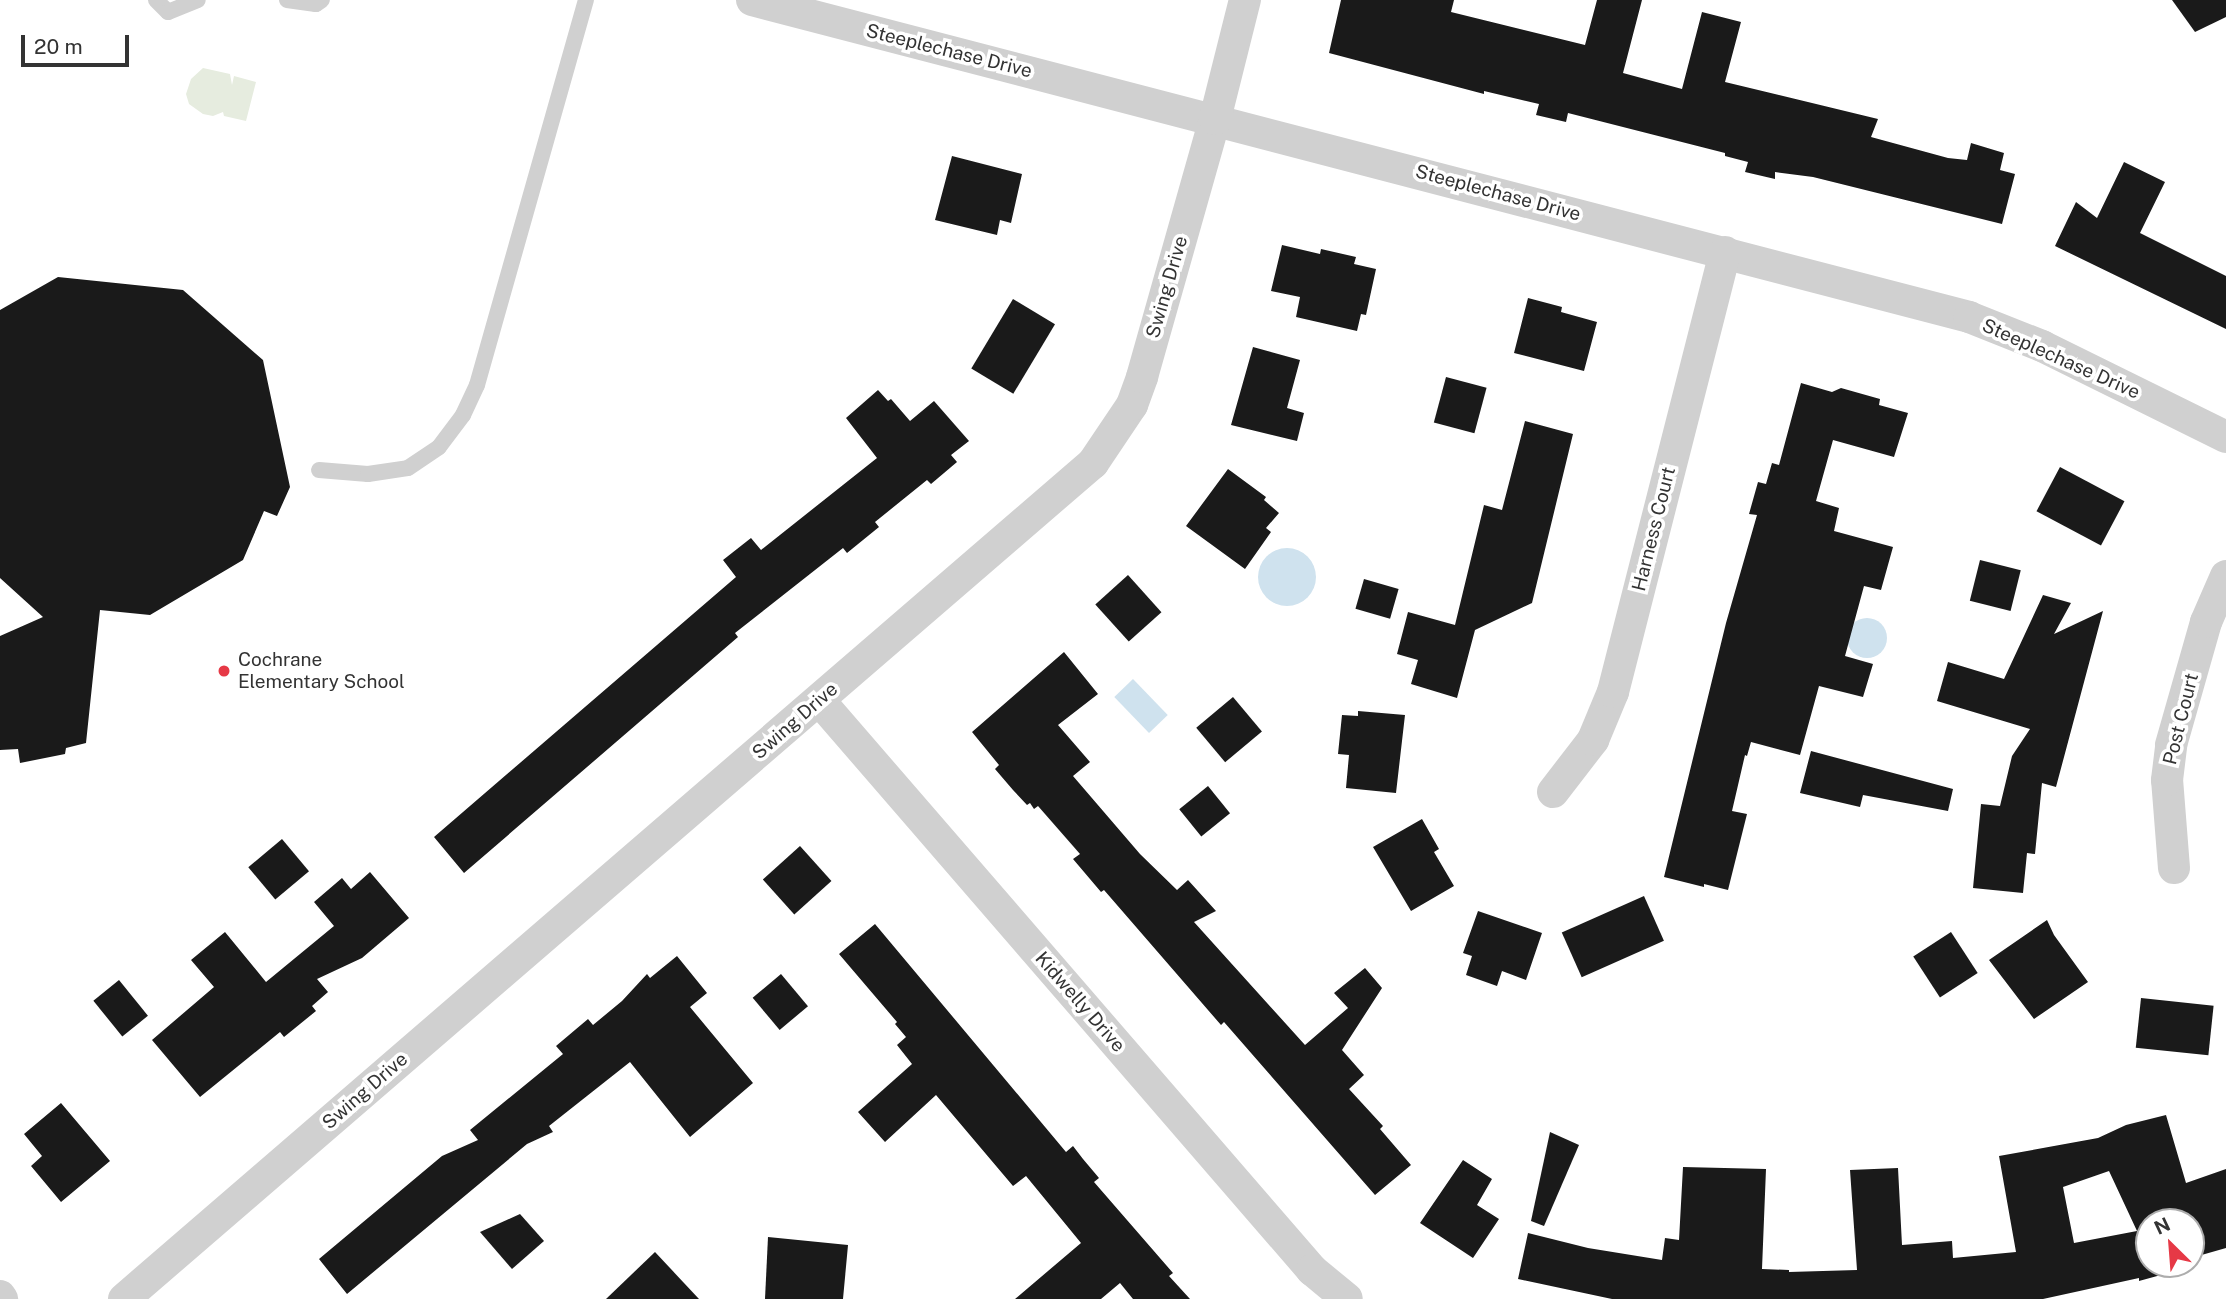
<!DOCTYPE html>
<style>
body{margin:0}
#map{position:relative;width:2226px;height:1299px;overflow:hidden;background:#fff;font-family:"Public Sans",sans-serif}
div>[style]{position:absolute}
.green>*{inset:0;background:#e6ecdf}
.water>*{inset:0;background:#cfe2ee;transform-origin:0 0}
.round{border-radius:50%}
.building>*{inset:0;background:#1a1a1a;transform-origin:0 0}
.service>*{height:16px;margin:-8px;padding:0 8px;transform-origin:8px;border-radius:8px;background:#d0d0d0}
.minor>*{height:32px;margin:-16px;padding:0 16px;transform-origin:16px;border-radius:16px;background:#d0d0d0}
.dots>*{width:19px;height:19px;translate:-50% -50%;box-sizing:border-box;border:4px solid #fff;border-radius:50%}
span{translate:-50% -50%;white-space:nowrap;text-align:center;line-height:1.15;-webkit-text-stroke:7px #fff;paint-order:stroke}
.street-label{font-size:19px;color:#333}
.poi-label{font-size:19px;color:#333}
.left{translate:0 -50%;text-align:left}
.north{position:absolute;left:2135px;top:1208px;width:70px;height:70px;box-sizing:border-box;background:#fff;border:2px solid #adadad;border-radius:50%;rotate:335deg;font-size:19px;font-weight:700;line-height:28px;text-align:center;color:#333}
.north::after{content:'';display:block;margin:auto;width:24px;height:32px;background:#e63946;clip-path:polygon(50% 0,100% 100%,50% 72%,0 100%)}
.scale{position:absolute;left:21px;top:35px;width:108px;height:32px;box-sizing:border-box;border:4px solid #333;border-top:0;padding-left:9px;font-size:21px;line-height:24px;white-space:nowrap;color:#333;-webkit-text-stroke:5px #fff;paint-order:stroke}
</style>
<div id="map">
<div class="green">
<i style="clip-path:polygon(203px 68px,230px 74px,232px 85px,234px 76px,256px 82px,246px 121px,224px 116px,223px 112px,213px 116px,203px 114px,189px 104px,186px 94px,191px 79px)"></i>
</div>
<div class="water">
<i class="round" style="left:1258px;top:548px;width:58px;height:58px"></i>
<i class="round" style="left:1847px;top:618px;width:40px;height:40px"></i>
<i style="left:1133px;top:679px;width:50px;height:26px;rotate:46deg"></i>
</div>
<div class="building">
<i style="clip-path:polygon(1341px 0,1454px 0,1451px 12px,1585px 45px,1597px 0,1642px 0,1623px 73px,1682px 89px,1702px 12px,1741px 22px,1725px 82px,1878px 119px,1871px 137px,1948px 158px,1967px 160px,1971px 143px,2004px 153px,2000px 170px,2015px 174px,2002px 224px,1813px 177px,1775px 172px,1775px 179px,1745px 172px,1748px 162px,1725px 156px,1725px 153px,1568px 113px,1566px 122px,1536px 115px,1539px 104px,1484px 91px,1484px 94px,1329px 53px)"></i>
<i style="clip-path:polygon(2172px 0,2226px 0,2226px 17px,2195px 32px)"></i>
<i style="clip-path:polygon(952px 156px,1022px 174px,1011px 223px,1000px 220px,997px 235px,935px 220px)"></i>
<i style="clip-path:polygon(2124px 162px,2165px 182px,2140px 233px,2226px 276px,2226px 329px,2055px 246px,2076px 202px,2097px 218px)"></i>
<i style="clip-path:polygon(1282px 245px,1320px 254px,1321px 249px,1356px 257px,1354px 264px,1376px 269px,1366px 315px,1361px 314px,1357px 331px,1296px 317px,1300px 297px,1271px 291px)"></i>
<i style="clip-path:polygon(58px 277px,183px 290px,263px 360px,290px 487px,277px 516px,264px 511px,243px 560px,150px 615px,100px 610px,86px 743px,66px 748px,65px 754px,20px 763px,18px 749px,0 750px,0 636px,43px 617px,0 578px,0 310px)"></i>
<i style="clip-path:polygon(1528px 298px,1562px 307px,1561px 312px,1597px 322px,1584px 371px,1514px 353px)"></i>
<i style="left:1013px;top:299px;width:49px;height:81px;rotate:31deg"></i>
<i style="clip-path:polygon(1253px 347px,1300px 360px,1287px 408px,1304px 413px,1297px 441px,1231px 425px)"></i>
<i style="left:1446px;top:377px;width:42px;height:47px;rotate:15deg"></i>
<i style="clip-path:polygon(1801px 383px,1832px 392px,1841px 388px,1880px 399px,1879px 405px,1908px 413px,1894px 457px,1833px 440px,1816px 501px,1839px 508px,1834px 531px,1893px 547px,1881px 590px,1864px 586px,1845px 656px,1873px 664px,1863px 697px,1819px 686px,1800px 755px,1751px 742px,1747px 756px,1745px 755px,1732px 811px,1747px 814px,1728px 890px,1704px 884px,1704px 887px,1664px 877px,1726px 623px,1757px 515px,1749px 514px,1758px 482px,1766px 484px,1772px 463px,1779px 465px)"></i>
<i style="clip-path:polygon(878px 390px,888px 401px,891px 399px,910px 421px,934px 401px,969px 441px,951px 455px,957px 462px,931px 484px,927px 480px,875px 522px,879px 527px,847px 553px,843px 548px,735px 633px,738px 637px,464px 873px,434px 837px,736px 577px,723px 560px,751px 538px,761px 550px,877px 458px,846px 418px)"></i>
<i style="clip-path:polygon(1525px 421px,1573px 434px,1532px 603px,1475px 630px,1457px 698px,1411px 684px,1418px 660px,1397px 654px,1408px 612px,1455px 625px,1484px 505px,1502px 510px)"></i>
<i style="left:2060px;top:467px;width:73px;height:50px;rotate:28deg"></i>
<i style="clip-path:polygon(1228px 469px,1266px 497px,1264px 500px,1279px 513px,1266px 528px,1271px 532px,1245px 569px,1186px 526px)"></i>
<i style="left:1980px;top:560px;width:42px;height:42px;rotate:14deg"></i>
<i style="left:1128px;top:575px;width:50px;height:44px;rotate:48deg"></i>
<i style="left:1364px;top:579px;width:36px;height:31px;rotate:16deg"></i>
<i style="clip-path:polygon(2043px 595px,2071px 603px,2054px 634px,2103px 611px,2056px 787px,2042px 783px,2035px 854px,2027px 853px,2023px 893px,1973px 888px,1981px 804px,2000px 806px,2012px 756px,2030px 729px,1937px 701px,1948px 662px,2004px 679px)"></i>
<i style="clip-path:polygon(1064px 652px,1098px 694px,1058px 725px,1090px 762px,1073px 776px,1140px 854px,1177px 890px,1188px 880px,1216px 911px,1194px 922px,1305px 1045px,1348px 1008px,1334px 993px,1365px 968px,1382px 988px,1342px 1050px,1364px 1075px,1349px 1089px,1383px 1126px,1380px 1129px,1411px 1165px,1375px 1195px,1224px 1022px,1221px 1025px,1104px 890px,1101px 892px,1073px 859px,1080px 854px,1038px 806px,1034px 809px,1030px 803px,1027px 805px,1013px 790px,995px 769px,999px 765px,972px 732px)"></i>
<i style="left:1233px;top:697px;width:45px;height:48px;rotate:50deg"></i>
<i style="clip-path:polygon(1358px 711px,1405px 715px,1396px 793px,1346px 788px,1349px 755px,1338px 754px,1342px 715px,1358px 716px)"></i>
<i style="clip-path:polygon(1811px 751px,1953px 789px,1948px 811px,1863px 795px,1860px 807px,1800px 793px)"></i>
<i style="left:1208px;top:786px;width:35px;height:37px;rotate:51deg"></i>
<i style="clip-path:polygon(1422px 819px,1439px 849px,1434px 852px,1454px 886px,1411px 911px,1373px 847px)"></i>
<i style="left:282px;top:839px;width:42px;height:44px;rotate:50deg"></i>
<i style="left:800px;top:846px;width:47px;height:50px;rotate:48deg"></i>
<i style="clip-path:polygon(370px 872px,409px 918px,362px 958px,317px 979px,328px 992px,312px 1006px,316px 1011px,284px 1037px,280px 1032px,200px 1097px,152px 1040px,214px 987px,191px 960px,225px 932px,266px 982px,334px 926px,314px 902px,342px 878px,351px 889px)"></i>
<i style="left:1644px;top:896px;width:49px;height:90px;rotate:66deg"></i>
<i style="clip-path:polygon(1478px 911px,1542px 933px,1526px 980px,1502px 971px,1497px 986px,1466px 975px,1472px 956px,1463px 953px)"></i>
<i style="clip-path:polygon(2047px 920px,2054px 935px,2088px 982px,2034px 1019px,1989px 960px)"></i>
<i style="clip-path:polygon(875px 924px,1066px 1152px,1073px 1146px,1083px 1159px,1099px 1178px,1094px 1182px,1173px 1273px,1169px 1276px,1190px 1299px,1133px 1299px,1120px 1283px,1101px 1299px,1015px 1299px,1081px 1243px,1026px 1176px,1013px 1186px,936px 1095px,885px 1142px,858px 1112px,912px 1064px,897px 1045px,906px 1037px,895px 1024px,897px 1022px,839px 954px)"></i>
<i style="left:1951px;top:932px;width:49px;height:45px;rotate:57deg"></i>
<i style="clip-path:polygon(677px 956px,707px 993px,690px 1007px,753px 1083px,690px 1137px,630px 1062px,549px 1126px,553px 1132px,527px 1144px,347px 1294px,319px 1259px,442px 1156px,478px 1140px,470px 1130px,563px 1054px,556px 1046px,588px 1019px,593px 1025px,622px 1001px,647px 974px,650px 978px)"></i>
<i style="left:781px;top:974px;width:42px;height:37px;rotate:50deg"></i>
<i style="left:119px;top:980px;width:46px;height:33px;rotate:51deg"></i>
<i style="left:2141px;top:998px;width:73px;height:50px;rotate:6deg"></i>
<i style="clip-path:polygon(61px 1103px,110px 1161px,61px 1202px,31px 1166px,42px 1156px,24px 1134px)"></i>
<i style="clip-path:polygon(evenodd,2166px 1115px,2186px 1183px,2226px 1169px,2226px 1248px,2191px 1258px,2191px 1222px,2149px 1222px,2149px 1264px,2178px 1264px,2179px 1270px,2139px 1281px,2139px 1278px,2043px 1299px,1612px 1299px,1518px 1279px,1528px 1233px,1588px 1248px,1662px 1260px,1665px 1238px,1679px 1240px,1683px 1167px,1766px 1169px,1762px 1269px,1789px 1270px,1789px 1272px,1857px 1270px,1850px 1170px,1898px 1168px,1902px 1245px,1952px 1241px,1953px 1258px,2016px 1252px,1999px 1156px,2098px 1138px,2126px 1125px,2166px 1115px,2109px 1171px,2137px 1231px,2074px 1243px,2063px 1187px,2109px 1171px)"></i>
<i style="clip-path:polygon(1550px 1132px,1579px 1145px,1544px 1226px,1531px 1221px)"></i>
<i style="clip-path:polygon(1463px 1160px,1492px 1179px,1477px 1205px,1499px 1219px,1473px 1258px,1420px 1223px)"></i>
<i style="clip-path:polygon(520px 1214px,544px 1241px,512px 1269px,480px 1232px)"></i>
<i style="clip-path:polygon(768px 1237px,848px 1245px,843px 1299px,765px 1299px)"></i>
<i style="clip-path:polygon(655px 1252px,699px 1299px,606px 1299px)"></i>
</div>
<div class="service">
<i style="left:156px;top:0;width:17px;rotate:45deg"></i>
<i style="left:168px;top:12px;width:32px;rotate:-22deg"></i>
<i style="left:287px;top:0;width:29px;rotate:8deg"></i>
<i style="left:316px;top:4px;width:7px;rotate:-34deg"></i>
<i style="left:319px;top:470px;width:49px;rotate:4.7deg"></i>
<i style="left:368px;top:474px;width:40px;rotate:-8.5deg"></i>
<i style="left:408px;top:468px;width:37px;rotate:-34deg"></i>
<i style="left:439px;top:447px;width:40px;rotate:-53deg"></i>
<i style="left:463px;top:415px;width:33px;rotate:-65deg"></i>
<i style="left:477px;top:385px;width:400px;rotate:-74.2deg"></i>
</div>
<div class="minor">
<i style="left:752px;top:0;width:1258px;rotate:14.6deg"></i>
<i style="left:1969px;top:317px;width:79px;rotate:21.7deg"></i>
<i style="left:2042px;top:346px;width:205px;rotate:26.3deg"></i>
<i style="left:819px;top:700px;width:754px;rotate:49.14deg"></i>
<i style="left:1312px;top:1270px;width:45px;rotate:39.6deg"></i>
<i style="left:1553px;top:792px;width:66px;rotate:-52.4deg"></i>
<i style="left:1593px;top:740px;width:52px;rotate:-67.4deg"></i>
<i style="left:1613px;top:692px;width:454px;rotate:-75.7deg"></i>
<i style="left:2174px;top:868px;width:88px;rotate:-94.5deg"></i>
<i style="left:2167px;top:780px;width:35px;rotate:-83deg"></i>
<i style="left:2171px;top:745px;width:128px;rotate:-74.1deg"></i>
<i style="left:2206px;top:622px;width:50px;rotate:-66.5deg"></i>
<i style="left:0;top:1296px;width:4px;rotate:56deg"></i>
<i style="left:124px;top:1299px;width:1280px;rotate:-40.79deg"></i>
<i style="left:1093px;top:463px;width:70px;rotate:-56.1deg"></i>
<i style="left:1132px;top:405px;width:30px;rotate:-70deg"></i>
<i style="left:1142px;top:377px;width:268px;rotate:-74.2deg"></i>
<i style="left:1215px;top:119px;width:123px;rotate:-75.9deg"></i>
</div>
<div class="dots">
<i style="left:224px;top:671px;background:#e63946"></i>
</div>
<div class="street-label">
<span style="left:949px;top:51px;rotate:14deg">Steeplechase Drive</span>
<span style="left:1498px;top:193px;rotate:15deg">Steeplechase Drive</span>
<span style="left:1167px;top:287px;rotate:-74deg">Swing Drive</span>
<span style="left:2061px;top:359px;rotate:24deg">Steeplechase Drive</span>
<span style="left:1654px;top:529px;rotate:-76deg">Harness Court</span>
<span style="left:2181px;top:719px;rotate:-76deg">Post Court</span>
<span style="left:795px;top:721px;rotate:-41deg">Swing Drive</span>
<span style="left:1080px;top:1002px;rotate:49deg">Kidwelly Drive</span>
<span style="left:365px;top:1091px;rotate:-41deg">Swing Drive</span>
</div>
<div class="poi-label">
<span class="left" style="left:238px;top:671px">Cochrane<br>Elementary School</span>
</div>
<div class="north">N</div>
<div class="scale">20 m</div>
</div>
